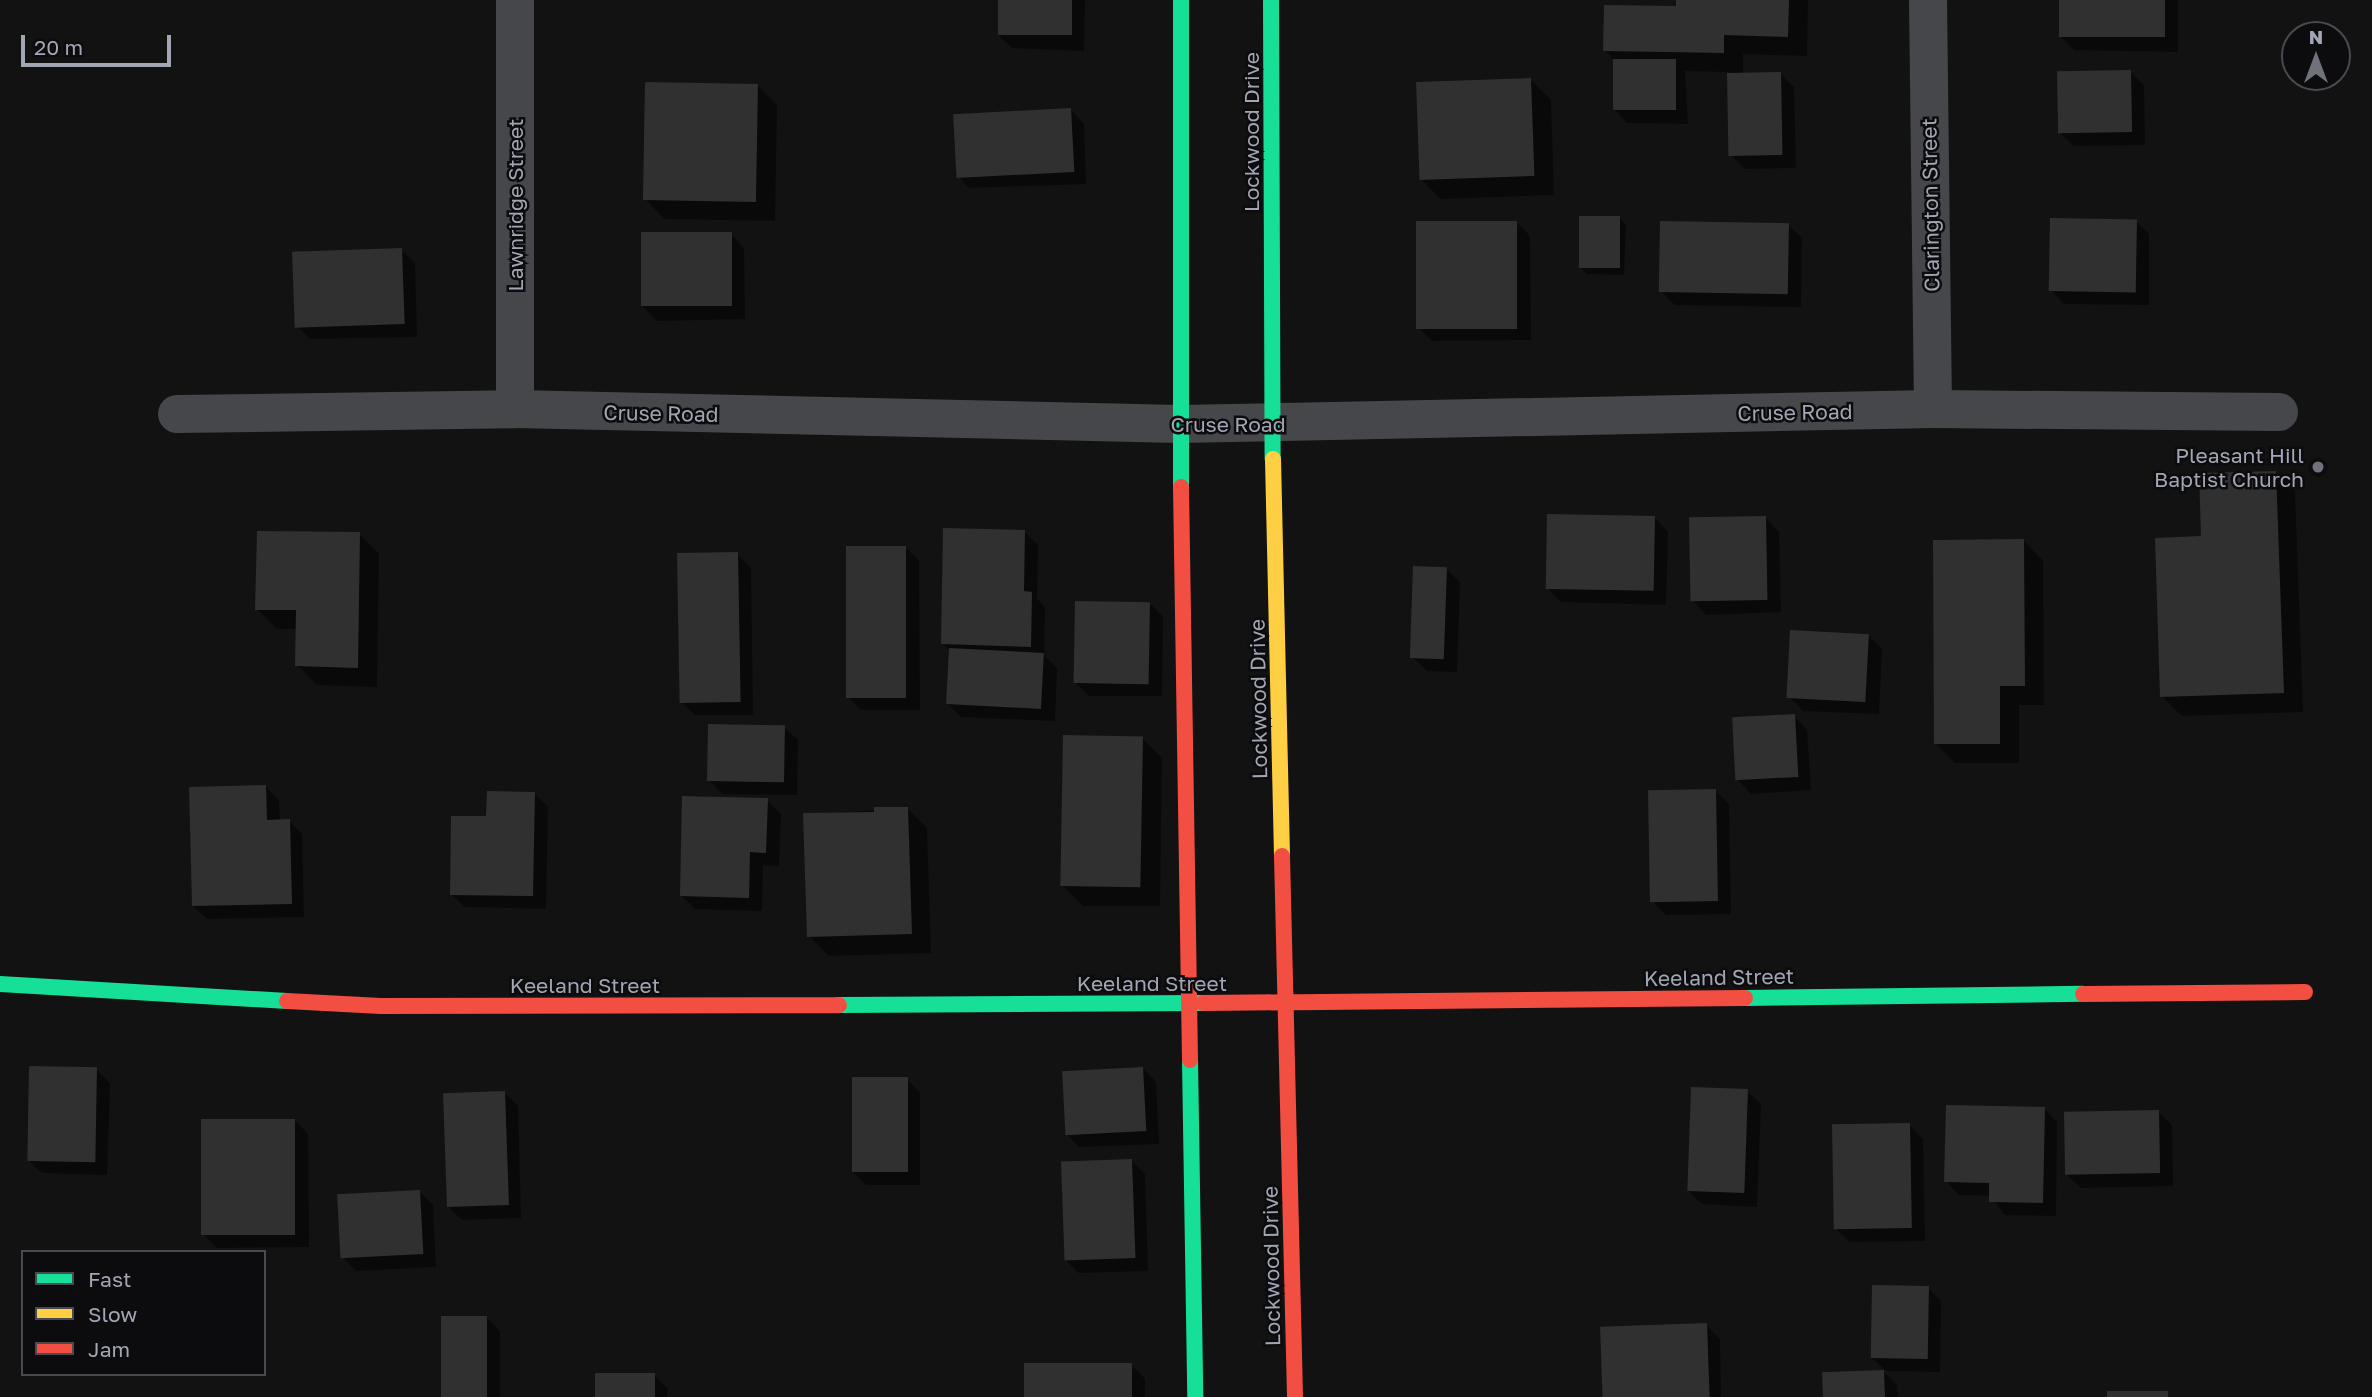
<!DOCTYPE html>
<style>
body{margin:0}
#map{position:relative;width:2372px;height:1397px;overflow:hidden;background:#121212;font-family:"Golos Text",sans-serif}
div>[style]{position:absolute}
.shadow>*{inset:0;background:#0007}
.building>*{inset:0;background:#303031;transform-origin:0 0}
.street>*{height:38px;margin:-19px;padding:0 19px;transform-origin:19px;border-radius:19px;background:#46474b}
.fast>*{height:16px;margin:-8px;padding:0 8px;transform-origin:8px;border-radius:8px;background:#16e098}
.slow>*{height:16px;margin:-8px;padding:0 8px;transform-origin:8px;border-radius:8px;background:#ffcf43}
.jam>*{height:16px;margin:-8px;padding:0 8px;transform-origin:8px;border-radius:8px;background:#f24e42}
.dots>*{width:19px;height:19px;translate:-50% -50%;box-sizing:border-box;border:4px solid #0c0c0e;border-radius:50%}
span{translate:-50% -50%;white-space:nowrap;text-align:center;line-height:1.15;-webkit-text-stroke:5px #0c0c0e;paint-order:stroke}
.street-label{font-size:21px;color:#a2a6b4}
.poi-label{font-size:21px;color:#a2a6b4}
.right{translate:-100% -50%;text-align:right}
.legend{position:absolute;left:21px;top:1250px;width:245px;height:126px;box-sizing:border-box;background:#0c0c0e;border:2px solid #484a50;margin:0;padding:9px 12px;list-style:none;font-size:21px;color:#a2a6b4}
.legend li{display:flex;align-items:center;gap:14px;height:35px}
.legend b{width:35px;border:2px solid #484a50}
.north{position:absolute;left:2281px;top:21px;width:70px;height:70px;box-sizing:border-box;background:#0c0c0e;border:2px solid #484a50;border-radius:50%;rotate:0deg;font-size:19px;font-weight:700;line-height:28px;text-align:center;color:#a2a6b4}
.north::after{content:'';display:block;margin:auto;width:24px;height:32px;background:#70727b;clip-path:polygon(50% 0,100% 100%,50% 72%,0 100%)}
.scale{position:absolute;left:21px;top:35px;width:150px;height:32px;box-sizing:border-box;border:4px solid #a2a6b4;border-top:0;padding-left:9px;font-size:21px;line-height:24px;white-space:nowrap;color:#a2a6b4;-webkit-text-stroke:5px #0c0c0e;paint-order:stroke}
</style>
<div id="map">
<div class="shadow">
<i style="clip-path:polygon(1000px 0,1085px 0,1084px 51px,1012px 48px,998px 35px)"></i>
<i style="clip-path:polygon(1678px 0,1808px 0,1807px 56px,1743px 54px,1743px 74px,1780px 74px,1794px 87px,1796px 168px,1745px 169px,1731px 155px,1729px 72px,1685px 71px,1688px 124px,1627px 123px,1614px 109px,1614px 60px,1605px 50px,1677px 8px)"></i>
<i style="clip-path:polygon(2061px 0,2178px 0,2178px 52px,2074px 50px,2060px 36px)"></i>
<i style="clip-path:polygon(2130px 72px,2144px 85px,2145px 145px,2074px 146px,2060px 133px)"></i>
<i style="clip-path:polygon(1531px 80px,1551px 100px,1554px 195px,1441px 199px,1421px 179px)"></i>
<i style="clip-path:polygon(757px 85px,777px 105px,775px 221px,665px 219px,645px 199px)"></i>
<i style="clip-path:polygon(1071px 110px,1084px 124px,1086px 184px,969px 188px,956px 174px)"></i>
<i style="clip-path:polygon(1619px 218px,1626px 225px,1624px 275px,1587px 274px,1580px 267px)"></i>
<i style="clip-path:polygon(2136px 221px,2149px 234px,2149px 305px,2064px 304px,2051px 290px)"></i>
<i style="clip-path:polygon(1516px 222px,1530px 236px,1531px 340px,1432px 341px,1419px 328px)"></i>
<i style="clip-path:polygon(1788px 225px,1802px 238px,1801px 307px,1675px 305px,1661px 291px)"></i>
<i style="clip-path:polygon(731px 234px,744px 248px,745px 319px,657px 321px,643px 307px)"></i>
<i style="clip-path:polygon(401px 250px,415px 263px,417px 337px,310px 339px,296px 325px)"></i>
<i style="clip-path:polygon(2275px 472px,2295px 492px,2303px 712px,2182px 716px,2162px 696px,2203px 538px)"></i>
<i style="clip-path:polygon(1655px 518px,1668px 532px,1666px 605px,1561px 602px,1547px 588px)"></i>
<i style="clip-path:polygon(1766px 518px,1779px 532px,1781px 612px,1706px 615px,1693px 601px)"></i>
<i style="clip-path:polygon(1024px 531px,1038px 545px,1037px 599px,1045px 607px,1044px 655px,1057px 668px,1055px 721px,961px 717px,948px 704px,950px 651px,943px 644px)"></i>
<i style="clip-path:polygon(359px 534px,379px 554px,377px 687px,317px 685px,297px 665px,298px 629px,277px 629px,257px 609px)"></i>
<i style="clip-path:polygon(2024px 541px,2043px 561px,2044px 705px,2019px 705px,2019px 763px,1955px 763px,1935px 743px)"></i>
<i style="clip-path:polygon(905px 547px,919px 561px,920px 710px,861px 710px,848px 697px)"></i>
<i style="clip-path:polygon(737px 554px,751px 568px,753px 715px,695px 715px,681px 702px)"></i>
<i style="clip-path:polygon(1446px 569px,1460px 582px,1457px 672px,1427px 671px,1413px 657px)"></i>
<i style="clip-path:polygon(1150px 604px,1163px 617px,1162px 696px,1089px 696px,1075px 682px)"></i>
<i style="clip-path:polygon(1868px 635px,1882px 649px,1879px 714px,1803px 711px,1790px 697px)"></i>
<i style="clip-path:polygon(1794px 716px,1807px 730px,1811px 790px,1751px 794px,1738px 780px)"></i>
<i style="clip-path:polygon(784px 727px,798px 740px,797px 795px,722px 794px,709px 780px)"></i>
<i style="clip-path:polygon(1142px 738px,1162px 758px,1160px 906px,1083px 906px,1063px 886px)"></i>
<i style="clip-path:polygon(266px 787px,279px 800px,280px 821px,289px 821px,302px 834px,304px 917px,207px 919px,193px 906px)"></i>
<i style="clip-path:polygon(1716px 791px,1729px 804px,1731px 914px,1666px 915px,1652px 901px)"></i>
<i style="clip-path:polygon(534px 793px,548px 807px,546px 909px,465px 907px,451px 894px,488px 818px)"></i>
<i style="clip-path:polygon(767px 800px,781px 814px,779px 866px,763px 865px,762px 911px,695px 909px,682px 896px)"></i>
<i style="clip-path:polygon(907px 808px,927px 828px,931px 953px,829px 956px,809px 936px,804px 815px)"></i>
<i style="clip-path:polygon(1142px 1068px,1156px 1082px,1159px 1144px,1079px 1147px,1066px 1133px)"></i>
<i style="clip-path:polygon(96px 1069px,110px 1083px,107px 1175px,42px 1173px,28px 1160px)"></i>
<i style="clip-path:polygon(907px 1079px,920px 1093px,920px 1185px,866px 1185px,853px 1172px)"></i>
<i style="clip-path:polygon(1747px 1091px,1761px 1104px,1757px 1207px,1702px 1204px,1688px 1191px)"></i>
<i style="clip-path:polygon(505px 1093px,518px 1106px,521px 1218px,462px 1220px,448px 1206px)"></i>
<i style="clip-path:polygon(2044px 1108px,2057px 1122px,2056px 1216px,2005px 1215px,1991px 1196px,1959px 1195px,1946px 1181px)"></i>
<i style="clip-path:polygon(2158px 1112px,2172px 1125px,2173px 1186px,2081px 1188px,2067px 1175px)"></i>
<i style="clip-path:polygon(295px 1121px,308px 1134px,309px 1247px,217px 1248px,204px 1235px)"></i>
<i style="clip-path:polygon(1909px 1125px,1923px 1139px,1925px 1241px,1850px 1242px,1836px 1229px)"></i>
<i style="clip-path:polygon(1132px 1161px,1145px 1174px,1148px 1271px,1079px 1273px,1066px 1260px)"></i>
<i style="clip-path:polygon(419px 1191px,433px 1205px,436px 1267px,356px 1271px,342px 1257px)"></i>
<i style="clip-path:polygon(1928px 1288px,1941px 1301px,1940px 1372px,1886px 1371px,1872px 1358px)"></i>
<i style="clip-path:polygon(487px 1318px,500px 1331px,500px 1397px,441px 1397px)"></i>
<i style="clip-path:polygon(1706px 1325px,1720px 1339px,1721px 1397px,1603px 1397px)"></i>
<i style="clip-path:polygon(1131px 1365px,1145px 1379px,1145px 1397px,1025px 1397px)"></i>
<i style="clip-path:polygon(1884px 1372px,1897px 1385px,1898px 1397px,1824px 1397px)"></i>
<i style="clip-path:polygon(654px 1375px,668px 1389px,667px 1397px,596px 1397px)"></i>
</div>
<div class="building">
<i style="left:998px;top:0;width:74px;height:35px"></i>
<i style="clip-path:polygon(1676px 0,1789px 0,1788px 37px,1724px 35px,1724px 53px,1603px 51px,1604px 5px,1676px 6px)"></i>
<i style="left:2059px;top:0;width:106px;height:37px"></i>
<i style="left:1613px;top:59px;width:63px;height:51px"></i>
<i style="left:2131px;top:70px;width:62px;height:74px;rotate:89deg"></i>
<i style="left:1781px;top:72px;width:83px;height:54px;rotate:89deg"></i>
<i style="left:1531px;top:78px;width:98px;height:115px;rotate:88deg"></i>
<i style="left:645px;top:82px;width:113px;height:118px;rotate:1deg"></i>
<i style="left:1071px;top:108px;width:64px;height:118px;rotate:87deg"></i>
<i style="left:1579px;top:216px;width:41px;height:52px"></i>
<i style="left:2050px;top:218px;width:87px;height:73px;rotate:1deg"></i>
<i style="left:1416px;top:221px;width:101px;height:108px"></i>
<i style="left:1660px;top:221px;width:129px;height:71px;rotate:1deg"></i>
<i style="left:732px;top:232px;width:74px;height:91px;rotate:90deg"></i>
<i style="left:402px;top:248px;width:76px;height:110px;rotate:88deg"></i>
<i style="clip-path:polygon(2276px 471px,2284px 693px,2160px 697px,2155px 538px,2201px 536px,2199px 473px)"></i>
<i style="left:1547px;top:514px;width:108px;height:75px;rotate:1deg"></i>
<i style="left:1766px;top:516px;width:84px;height:77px;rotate:89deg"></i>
<i style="clip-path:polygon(943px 528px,1025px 530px,1024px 591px,1032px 592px,1031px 647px,941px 644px)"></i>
<i style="clip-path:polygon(257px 531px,360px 532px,358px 668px,295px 666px,296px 610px,255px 610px)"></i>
<i style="clip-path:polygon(2024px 539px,2025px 686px,2000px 686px,2000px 744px,1934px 744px,1933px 540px)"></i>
<i style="left:846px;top:546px;width:60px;height:152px"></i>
<i style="left:738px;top:552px;width:150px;height:61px;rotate:89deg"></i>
<i style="left:1413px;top:566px;width:34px;height:92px;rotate:2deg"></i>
<i style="left:1075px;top:601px;width:75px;height:82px;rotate:1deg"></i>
<i style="left:1790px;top:630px;width:79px;height:68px;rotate:3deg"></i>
<i style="left:949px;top:648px;width:95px;height:56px;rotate:3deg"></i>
<i style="left:1795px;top:714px;width:63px;height:63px;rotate:87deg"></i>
<i style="left:708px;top:724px;width:77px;height:57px;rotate:1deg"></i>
<i style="left:1063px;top:735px;width:80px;height:151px;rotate:1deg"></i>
<i style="clip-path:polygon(266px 785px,267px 820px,290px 819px,292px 904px,192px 906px,189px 787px)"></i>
<i style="left:1716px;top:789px;width:112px;height:68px;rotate:89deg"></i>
<i style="clip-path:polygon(487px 791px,535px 792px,533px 896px,450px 895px,451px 816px,486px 816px)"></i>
<i style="clip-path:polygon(682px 796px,768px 798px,766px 853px,750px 852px,749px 898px,680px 896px)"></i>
<i style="clip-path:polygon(874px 807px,908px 807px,912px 934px,807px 937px,803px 813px,874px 812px)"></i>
<i style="left:29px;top:1066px;width:68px;height:95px;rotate:1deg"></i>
<i style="left:1143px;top:1067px;width:64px;height:81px;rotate:87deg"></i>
<i style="left:852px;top:1077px;width:56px;height:95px"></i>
<i style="left:1691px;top:1087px;width:57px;height:104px;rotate:2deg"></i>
<i style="left:505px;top:1091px;width:114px;height:62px;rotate:88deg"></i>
<i style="clip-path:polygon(1946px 1105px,2045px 1107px,2043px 1203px,1989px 1202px,1989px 1183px,1944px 1182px)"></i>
<i style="left:2159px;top:1110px;width:63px;height:95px;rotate:89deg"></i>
<i style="left:295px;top:1119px;width:116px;height:94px;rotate:90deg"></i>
<i style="left:1910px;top:1123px;width:105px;height:78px;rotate:89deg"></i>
<i style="left:1132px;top:1159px;width:99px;height:71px;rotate:88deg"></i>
<i style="left:420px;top:1190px;width:64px;height:83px;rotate:87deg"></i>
<i style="left:1872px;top:1285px;width:57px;height:73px;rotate:1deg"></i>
<i style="left:441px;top:1316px;width:46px;height:81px"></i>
<i style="left:1707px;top:1323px;width:74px;height:107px;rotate:88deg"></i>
<i style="left:1024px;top:1363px;width:108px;height:34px"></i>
<i style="left:1884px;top:1370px;width:27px;height:62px;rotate:88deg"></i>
<i style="left:595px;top:1373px;width:60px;height:24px"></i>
<i style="left:2107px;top:1391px;width:61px;height:6px"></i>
</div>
<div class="street">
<i style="left:515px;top:0;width:409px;rotate:90deg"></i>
<i style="left:1928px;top:0;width:409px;rotate:89.3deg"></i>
<i style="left:177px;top:414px;width:338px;rotate:-0.8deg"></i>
<i style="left:515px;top:409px;width:665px;rotate:1.29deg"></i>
<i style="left:1180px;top:424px;width:753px;rotate:-1.14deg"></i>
<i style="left:1933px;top:409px;width:346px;rotate:0.5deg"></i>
</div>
<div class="fast">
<i style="left:1271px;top:0;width:459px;rotate:89.8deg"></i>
<i style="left:1181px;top:487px;width:487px;rotate:-90deg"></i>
<i style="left:0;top:984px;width:288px;rotate:3.4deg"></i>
<i style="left:1745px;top:998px;width:338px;rotate:-0.7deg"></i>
<i style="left:839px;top:1005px;width:364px;rotate:-0.3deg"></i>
<i style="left:1190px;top:1060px;width:337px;rotate:89.1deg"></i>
</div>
<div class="slow">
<i style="left:1273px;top:459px;width:397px;rotate:88.7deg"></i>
</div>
<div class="jam">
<i style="left:1181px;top:487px;width:573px;rotate:89.1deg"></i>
<i style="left:1282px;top:856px;width:541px;rotate:88.62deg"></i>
<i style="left:2083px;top:994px;width:222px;rotate:-0.5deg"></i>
<i style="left:287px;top:1001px;width:94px;rotate:3deg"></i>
<i style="left:381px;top:1006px;width:458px;rotate:-0.1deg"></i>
<i style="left:1203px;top:1003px;width:542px;rotate:-0.53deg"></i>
</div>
<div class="dots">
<i style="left:2318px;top:467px;background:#70727b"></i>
</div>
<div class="street-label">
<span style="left:1251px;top:132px;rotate:-90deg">Lockwood Drive</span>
<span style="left:515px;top:205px;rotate:-90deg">Lawnridge Street</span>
<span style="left:1930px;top:205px;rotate:-91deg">Clarington Street</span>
<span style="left:1795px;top:412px;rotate:-1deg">Cruse Road</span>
<span style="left:661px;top:413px;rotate:1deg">Cruse Road</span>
<span style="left:1228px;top:424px">Cruse Road</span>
<span style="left:1258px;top:699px;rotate:-91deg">Lockwood Drive</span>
<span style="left:1719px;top:977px;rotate:-1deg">Keeland Street</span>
<span style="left:1152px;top:983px">Keeland Street</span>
<span style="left:585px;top:985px">Keeland Street</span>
<span style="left:1271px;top:1266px;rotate:-91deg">Lockwood Drive</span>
</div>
<div class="poi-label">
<span class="right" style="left:2304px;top:467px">Pleasant Hill<br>Baptist Church</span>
</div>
<ul class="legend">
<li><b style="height:9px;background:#16e098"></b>Fast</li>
<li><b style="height:9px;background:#ffcf43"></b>Slow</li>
<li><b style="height:9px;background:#f24e42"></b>Jam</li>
</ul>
<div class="north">N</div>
<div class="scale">20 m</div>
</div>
